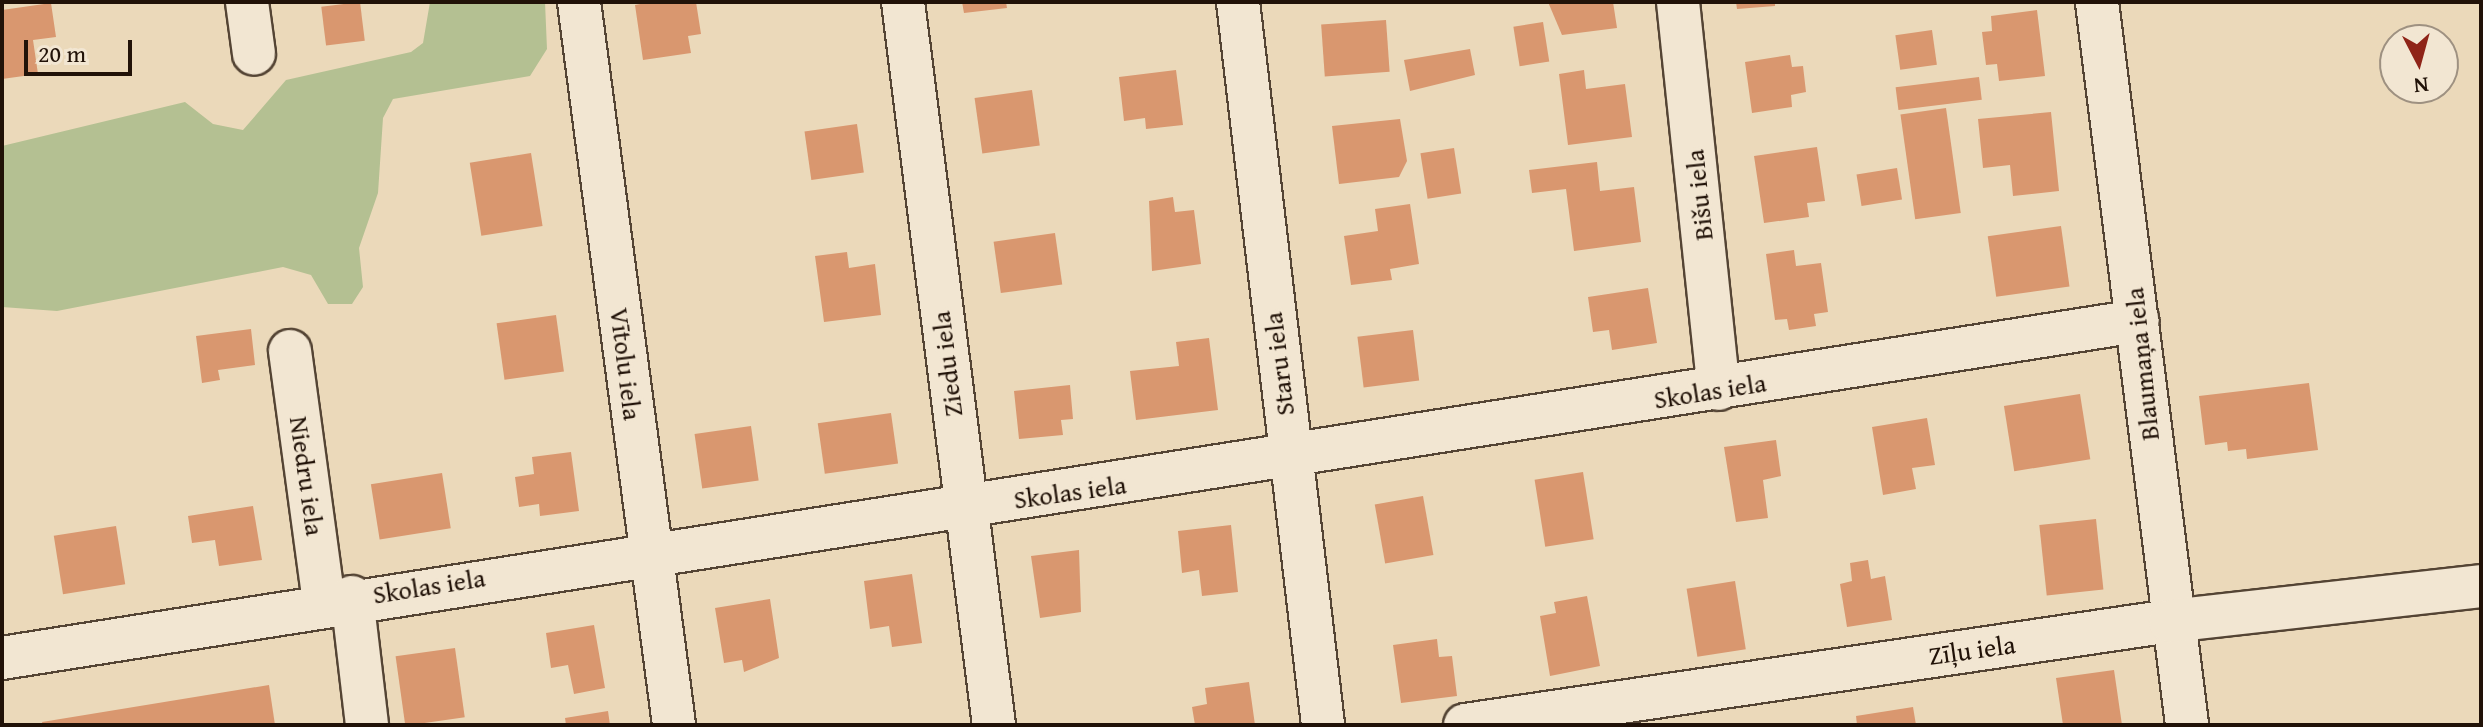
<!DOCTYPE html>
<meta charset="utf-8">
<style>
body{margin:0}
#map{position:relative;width:2483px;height:727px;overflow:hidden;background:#ebd9ba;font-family:"Gentium Book Plus",serif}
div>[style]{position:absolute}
.green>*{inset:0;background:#b4c092}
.building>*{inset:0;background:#d9976f;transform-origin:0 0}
.roads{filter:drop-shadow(2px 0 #544434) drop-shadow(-2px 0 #544434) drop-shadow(0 2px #544434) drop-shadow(0 -2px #544434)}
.street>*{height:42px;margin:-21px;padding:0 21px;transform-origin:21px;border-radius:21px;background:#f2e6d2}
span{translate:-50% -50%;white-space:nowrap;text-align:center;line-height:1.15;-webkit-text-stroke:6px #f2e6d2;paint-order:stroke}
.street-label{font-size:26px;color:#211208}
.frame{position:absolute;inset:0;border:4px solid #211208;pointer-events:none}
.north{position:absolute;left:2379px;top:24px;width:80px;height:80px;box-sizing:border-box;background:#f2e6d2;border:2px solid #9e9181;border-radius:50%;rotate:174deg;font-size:22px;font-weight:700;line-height:32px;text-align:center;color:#211208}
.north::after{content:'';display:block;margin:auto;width:28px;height:36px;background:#8f2418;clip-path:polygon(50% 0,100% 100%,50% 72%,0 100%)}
.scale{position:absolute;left:24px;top:40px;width:108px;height:36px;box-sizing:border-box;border:4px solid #211208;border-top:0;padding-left:10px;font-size:24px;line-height:28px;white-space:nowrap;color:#211208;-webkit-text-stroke:6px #f2e6d2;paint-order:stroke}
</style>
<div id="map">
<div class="green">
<i style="clip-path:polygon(430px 2px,545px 2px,547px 49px,530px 76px,393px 99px,383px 118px,378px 193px,359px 248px,363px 287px,352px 304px,328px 304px,311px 275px,283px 267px,57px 311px,2px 307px,2px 146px,185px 102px,213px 124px,243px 130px,286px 80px,411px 52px,423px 43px)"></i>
</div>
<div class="building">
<i style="left:360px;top:2px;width:39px;height:39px;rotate:83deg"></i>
<i style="clip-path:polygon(651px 2px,696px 2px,701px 34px,688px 36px,691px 53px,643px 60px,635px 5px)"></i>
<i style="clip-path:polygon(962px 2px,1006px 2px,1007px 8px,964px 13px)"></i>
<i style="clip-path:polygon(1548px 2px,1613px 2px,1617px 28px,1562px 35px)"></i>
<i style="clip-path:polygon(1736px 2px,1775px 2px,1775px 6px,1737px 9px)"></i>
<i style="clip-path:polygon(51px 3px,56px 37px,33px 40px,38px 74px,2px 79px,2px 10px)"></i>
<i style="clip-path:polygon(2037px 10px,2045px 76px,1999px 81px,1997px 64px,1986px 65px,1982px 32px,1992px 31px,1991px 16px)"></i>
<i style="left:1386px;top:20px;width:52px;height:65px;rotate:86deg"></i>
<i style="left:1543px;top:22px;width:40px;height:30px;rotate:81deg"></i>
<i style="left:1932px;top:30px;width:35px;height:37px;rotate:82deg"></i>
<i style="clip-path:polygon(1470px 49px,1475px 75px,1410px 91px,1404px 60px)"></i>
<i style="clip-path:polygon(1790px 55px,1792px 67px,1803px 66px,1806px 92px,1791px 95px,1792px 107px,1752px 113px,1745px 62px)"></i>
<i style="clip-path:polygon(1176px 70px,1183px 125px,1146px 129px,1145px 118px,1124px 121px,1119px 77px)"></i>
<i style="clip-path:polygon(1584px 70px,1586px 89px,1625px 84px,1632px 137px,1568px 145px,1559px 74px)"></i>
<i style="left:1979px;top:77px;width:23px;height:84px;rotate:83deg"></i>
<i style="left:1032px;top:90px;width:56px;height:58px;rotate:82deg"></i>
<i style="left:1946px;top:108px;width:106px;height:46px;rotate:82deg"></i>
<i style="clip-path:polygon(2051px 112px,2059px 191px,2013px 196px,2010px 165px,1983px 168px,1978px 119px)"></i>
<i style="clip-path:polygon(1400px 119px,1407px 161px,1399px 177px,1339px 184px,1332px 126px)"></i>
<i style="left:857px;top:124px;width:49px;height:53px;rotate:82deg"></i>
<i style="clip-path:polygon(1817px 147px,1825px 201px,1807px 203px,1809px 217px,1764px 223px,1754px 156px)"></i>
<i style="left:1454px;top:148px;width:46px;height:34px;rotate:81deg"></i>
<i style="left:531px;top:153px;width:74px;height:62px;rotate:81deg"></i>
<i style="clip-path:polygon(1597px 162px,1600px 191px,1634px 187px,1641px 242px,1574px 251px,1566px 189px,1532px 193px,1529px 170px)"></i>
<i style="left:1897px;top:168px;width:32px;height:41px;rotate:81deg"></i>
<i style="clip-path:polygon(1173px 197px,1175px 212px,1194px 210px,1201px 264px,1152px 271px,1149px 201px)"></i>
<i style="clip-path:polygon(1410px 204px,1419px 264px,1390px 269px,1392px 280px,1351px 285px,1344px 236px,1378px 231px,1375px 209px)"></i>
<i style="left:2061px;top:226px;width:61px;height:74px;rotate:82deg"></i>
<i style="left:1055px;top:233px;width:52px;height:62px;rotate:82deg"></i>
<i style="clip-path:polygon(1794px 250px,1796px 266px,1821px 263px,1828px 312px,1814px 314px,1816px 326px,1789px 330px,1787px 319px,1775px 320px,1766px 254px)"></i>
<i style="clip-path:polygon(847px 252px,849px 268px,875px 264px,881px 315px,824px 322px,815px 256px)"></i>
<i style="clip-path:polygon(1648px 288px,1657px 343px,1612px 350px,1609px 330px,1593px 332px,1588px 297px)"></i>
<i style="left:556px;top:315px;width:57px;height:60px;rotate:82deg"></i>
<i style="clip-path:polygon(251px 329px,255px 365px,218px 370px,220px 380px,202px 383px,196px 336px)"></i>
<i style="left:1413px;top:330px;width:51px;height:56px;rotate:83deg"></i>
<i style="clip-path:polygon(1209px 338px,1218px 410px,1136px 420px,1130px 371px,1179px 366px,1176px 342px)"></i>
<i style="clip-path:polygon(2309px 383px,2318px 450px,2247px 459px,2246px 449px,2228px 451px,2227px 442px,2205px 445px,2199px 396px)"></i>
<i style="clip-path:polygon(1070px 385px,1073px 419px,1061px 420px,1063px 435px,1019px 439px,1014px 391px)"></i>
<i style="left:2080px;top:394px;width:66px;height:77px;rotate:81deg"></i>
<i style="left:891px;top:413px;width:51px;height:74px;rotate:82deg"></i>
<i style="clip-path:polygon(1927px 418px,1935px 465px,1912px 468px,1916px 489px,1883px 495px,1872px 427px)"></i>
<i style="left:751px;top:426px;width:55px;height:57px;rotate:82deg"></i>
<i style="clip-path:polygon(1776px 440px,1781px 476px,1763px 480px,1768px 518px,1736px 522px,1724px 447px)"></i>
<i style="clip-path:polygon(571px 452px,579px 511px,540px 516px,539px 504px,519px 507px,515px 477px,534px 474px,532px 457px)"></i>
<i style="left:1583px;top:472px;width:68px;height:49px;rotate:81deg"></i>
<i style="left:442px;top:473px;width:56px;height:72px;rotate:81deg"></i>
<i style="left:1423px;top:496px;width:60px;height:49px;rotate:80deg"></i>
<i style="clip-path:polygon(253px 506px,262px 560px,219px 566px,215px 540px,192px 543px,188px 516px)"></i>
<i style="left:2096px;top:519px;width:71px;height:57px;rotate:84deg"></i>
<i style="clip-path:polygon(1231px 525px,1238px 592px,1202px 596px,1199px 570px,1182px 573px,1178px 531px)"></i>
<i style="left:116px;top:526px;width:59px;height:63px;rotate:81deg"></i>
<i style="clip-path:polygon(1079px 550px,1081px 612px,1040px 618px,1031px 556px)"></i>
<i style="clip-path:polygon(1868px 560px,1871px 579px,1885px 576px,1892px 620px,1847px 627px,1840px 584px,1852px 581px,1850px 563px)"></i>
<i style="clip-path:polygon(912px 574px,922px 643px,892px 647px,889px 626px,870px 629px,864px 581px)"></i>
<i style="left:1735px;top:581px;width:69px;height:49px;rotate:81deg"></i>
<i style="clip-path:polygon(1587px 596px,1600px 666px,1550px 676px,1540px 616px,1556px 613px,1554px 602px)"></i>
<i style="clip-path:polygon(770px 599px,779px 658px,744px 672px,742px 660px,724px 663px,715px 608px)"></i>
<i style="clip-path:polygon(594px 625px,605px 688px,574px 694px,568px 665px,551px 668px,546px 633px)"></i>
<i style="clip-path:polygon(1437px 639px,1439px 657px,1452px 656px,1457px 696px,1401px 703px,1393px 645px)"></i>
<i style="left:455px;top:648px;width:70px;height:60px;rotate:82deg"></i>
<i style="clip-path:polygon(2114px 670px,2122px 725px,2063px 725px,2056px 678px)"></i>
<i style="clip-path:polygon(1249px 682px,1255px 725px,1195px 725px,1192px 707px,1207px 704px,1205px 688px)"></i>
<i style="clip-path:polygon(269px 685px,275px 725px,43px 725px,42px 722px)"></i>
<i style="clip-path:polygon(1913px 707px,1916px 725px,1857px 725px,1856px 716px)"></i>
<i style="clip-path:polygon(608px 711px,610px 725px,566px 725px,565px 718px)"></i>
</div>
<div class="roads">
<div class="street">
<i style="left:247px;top:2px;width:52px;rotate:82.3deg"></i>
<i style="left:579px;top:2px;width:729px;rotate:82.51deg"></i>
<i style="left:903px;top:2px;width:729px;rotate:82.83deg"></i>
<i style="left:1238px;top:2px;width:728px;rotate:83.29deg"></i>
<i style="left:1678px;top:2px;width:389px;rotate:84deg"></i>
<i style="left:2097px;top:2px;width:729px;rotate:82.9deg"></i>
<i style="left:290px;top:351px;width:253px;rotate:82.3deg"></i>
<i style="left:352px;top:597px;width:129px;rotate:83.3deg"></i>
<i style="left:2px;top:658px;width:2162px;rotate:-8.97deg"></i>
<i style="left:1465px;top:725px;width:713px;rotate:-8.39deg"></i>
<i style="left:2170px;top:621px;width:313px;rotate:-6.4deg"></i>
</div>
</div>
<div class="street-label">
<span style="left:1699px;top:195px;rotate:-96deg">Bišu iela</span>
<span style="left:626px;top:364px;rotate:83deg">Vītolu iela</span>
<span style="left:947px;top:364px;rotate:-97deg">Ziedu iela</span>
<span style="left:1279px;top:364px;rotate:-97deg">Staru iela</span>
<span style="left:2142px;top:364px;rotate:-96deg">Blaumaņa iela</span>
<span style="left:1710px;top:391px;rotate:-9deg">Skolas iela</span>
<span style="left:307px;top:476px;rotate:82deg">Niedru iela</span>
<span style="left:1070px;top:492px;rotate:-8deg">Skolas iela</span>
<span style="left:429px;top:586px;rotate:-9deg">Skolas iela</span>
<span style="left:1972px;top:650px;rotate:-8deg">Zīļu iela</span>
</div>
<div class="frame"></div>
<div class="north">N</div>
<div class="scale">20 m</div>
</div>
